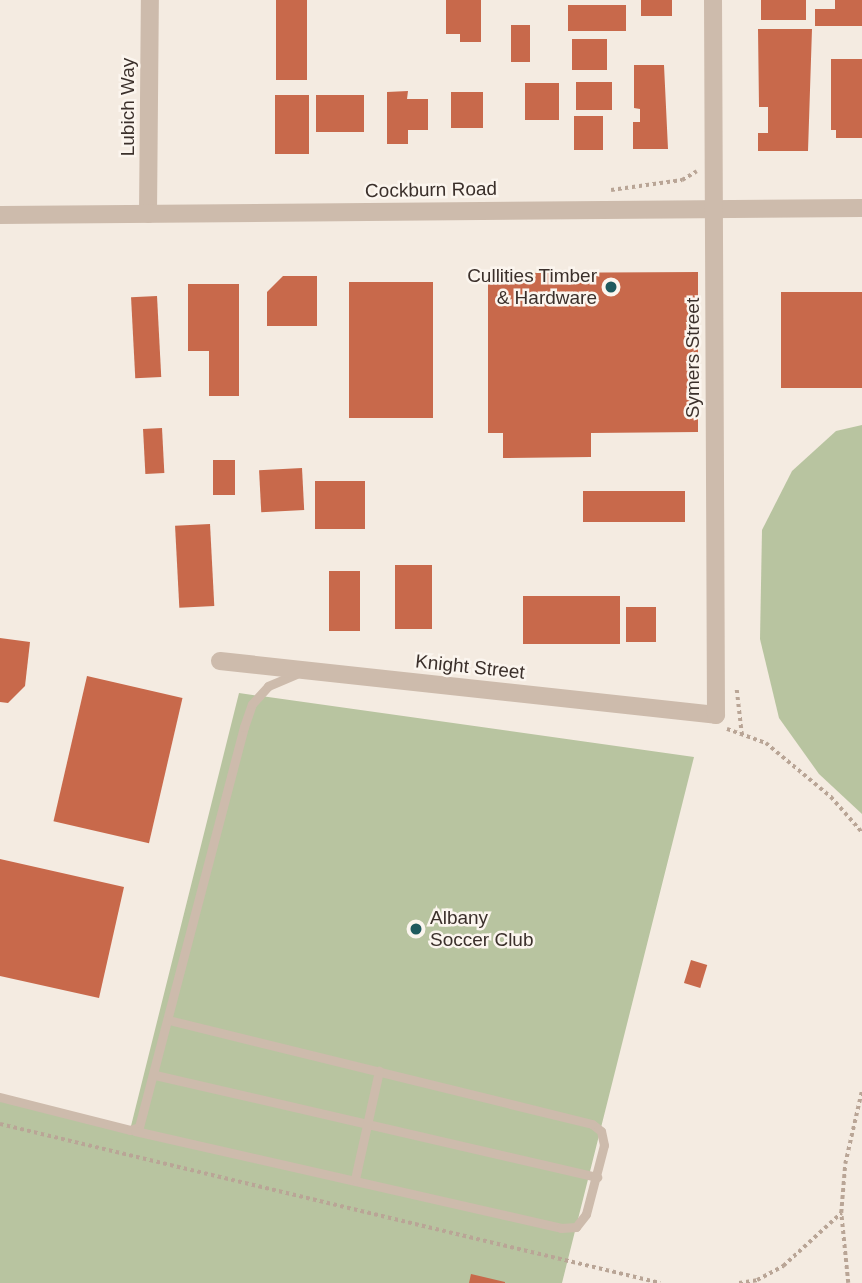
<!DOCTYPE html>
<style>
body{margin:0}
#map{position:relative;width:862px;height:1283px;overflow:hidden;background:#f4ebe1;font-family:Arial,sans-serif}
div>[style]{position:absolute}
.green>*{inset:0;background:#b8c4a0}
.building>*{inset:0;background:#c8694b;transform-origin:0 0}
.path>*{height:3.5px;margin-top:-1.75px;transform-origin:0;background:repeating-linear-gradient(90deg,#b9a596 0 3.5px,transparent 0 7px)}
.service>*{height:9px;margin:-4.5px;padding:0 4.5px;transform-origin:4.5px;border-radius:4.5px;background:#cdbbac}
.minor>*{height:18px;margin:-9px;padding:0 9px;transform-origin:9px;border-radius:9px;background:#cdbbac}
.dots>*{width:19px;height:19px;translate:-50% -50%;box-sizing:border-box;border:4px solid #fbf5ee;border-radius:50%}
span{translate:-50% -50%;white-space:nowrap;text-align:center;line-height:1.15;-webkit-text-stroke:5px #fbf5ee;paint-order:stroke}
.street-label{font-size:19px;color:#3b302b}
.poi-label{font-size:19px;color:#3b302b}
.right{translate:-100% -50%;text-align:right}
.left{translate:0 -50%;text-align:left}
</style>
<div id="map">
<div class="green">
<i style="clip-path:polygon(862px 425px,862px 814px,819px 774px,779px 718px,760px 639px,762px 530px,792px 471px,836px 431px)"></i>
<i style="clip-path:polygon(239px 693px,694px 757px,562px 1283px,0 1283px,0 1100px,130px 1130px)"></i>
</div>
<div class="building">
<i style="left:276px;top:0;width:31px;height:80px"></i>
<i style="clip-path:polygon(446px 0,481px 0,481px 42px,460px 42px,460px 34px,446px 34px)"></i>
<i style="left:641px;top:0;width:31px;height:16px"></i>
<i style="left:761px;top:0;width:45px;height:20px"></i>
<i style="clip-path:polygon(835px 0,862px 0,862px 26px,815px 26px,815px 9px,835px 9px)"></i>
<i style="left:568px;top:5px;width:58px;height:26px"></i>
<i style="left:511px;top:25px;width:19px;height:37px"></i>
<i style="clip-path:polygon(758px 29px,812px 29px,808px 151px,758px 151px,758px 133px,768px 133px,768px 107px,759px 107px)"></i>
<i style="left:572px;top:39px;width:35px;height:31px"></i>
<i style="clip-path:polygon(831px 59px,862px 59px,862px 138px,836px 138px,836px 130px,831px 130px)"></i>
<i style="clip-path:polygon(634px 65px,664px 65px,668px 149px,633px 149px,633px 122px,640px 122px,640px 109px,634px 108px)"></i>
<i style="left:612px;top:82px;width:28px;height:36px;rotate:90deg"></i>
<i style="left:559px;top:83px;width:37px;height:34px;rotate:90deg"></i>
<i style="clip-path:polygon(408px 91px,407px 99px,428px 99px,428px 130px,408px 130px,408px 144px,387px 144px,387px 92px)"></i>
<i style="left:451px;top:92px;width:32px;height:36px"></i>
<i style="left:275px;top:95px;width:34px;height:59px"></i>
<i style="left:316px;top:95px;width:48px;height:37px"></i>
<i style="left:603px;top:116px;width:34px;height:29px;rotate:90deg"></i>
<i style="clip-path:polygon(698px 272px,698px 432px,591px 433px,591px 457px,503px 458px,503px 433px,488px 433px,488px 273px)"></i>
<i style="clip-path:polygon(283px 276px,317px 276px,317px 326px,267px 326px,267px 292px)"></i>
<i style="left:349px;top:282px;width:84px;height:136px"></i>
<i style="clip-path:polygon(188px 284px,239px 284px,239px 396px,209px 396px,209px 351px,188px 351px)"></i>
<i style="left:862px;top:292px;width:96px;height:81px;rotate:90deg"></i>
<i style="left:157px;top:296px;width:81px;height:26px;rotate:87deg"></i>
<i style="left:162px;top:428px;width:45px;height:19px;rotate:87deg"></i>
<i style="left:213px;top:460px;width:22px;height:35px"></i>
<i style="left:302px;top:468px;width:42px;height:43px;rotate:87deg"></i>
<i style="left:365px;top:481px;width:48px;height:50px;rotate:90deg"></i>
<i style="left:685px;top:491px;width:31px;height:102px;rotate:90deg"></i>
<i style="left:210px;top:524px;width:82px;height:35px;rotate:87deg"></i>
<i style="left:395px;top:565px;width:37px;height:64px"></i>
<i style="left:329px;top:571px;width:31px;height:60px"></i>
<i style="left:523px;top:596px;width:97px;height:48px"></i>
<i style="left:626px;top:607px;width:30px;height:35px"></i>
<i style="clip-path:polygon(0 638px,30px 642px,25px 686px,8px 703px,0 702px)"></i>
<i style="left:87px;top:676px;width:98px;height:149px;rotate:13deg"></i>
<i style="clip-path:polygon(0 859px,124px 887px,99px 998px,0 976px)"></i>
<i style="left:691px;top:960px;width:17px;height:24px;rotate:17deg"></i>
<i style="clip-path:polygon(471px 1274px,505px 1282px,505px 1283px,469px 1283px)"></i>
</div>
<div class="path">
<i style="left:611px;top:190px;width:72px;rotate:-8deg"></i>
<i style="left:682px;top:180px;width:17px;rotate:-31deg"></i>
<i style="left:737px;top:690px;width:44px;rotate:83.5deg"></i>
<i style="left:727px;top:729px;width:41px;rotate:19.7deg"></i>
<i style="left:766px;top:743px;width:85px;rotate:39.7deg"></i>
<i style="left:831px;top:797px;width:47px;rotate:48.5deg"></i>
<i style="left:0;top:1124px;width:679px;rotate:13.54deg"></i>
<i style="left:739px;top:1283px;width:18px;rotate:-9deg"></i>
<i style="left:757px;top:1280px;width:30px;rotate:-28deg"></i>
<i style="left:783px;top:1266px;width:79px;rotate:-42.4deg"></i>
<i style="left:848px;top:1283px;width:70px;rotate:-95.7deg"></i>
<i style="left:841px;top:1213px;width:49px;rotate:-85.3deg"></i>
<i style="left:845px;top:1164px;width:76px;rotate:-77.1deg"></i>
</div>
<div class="service">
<i style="left:155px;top:1075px;width:454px;rotate:13deg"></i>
<i style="left:0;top:1097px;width:134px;rotate:14.2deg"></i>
<i style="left:130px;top:1130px;width:9px;rotate:-18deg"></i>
<i style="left:139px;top:1127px;width:414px;rotate:-75.3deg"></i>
<i style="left:244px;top:727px;width:24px;rotate:-71deg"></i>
<i style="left:252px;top:704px;width:24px;rotate:-48deg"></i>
<i style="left:268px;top:686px;width:30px;rotate:-23deg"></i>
<i style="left:135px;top:1131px;width:437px;rotate:12.8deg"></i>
<i style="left:561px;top:1228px;width:15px;rotate:-4deg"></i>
<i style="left:576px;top:1227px;width:16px;rotate:-52deg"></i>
<i style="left:586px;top:1214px;width:71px;rotate:-75.4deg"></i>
<i style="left:604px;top:1145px;width:14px;rotate:-102deg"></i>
<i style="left:601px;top:1131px;width:11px;rotate:-142deg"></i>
<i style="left:592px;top:1124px;width:436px;rotate:-166.2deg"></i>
<i style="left:355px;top:1179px;width:111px;rotate:-77.5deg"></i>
</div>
<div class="minor">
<i style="left:148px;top:214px;width:214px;rotate:-89.5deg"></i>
<i style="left:0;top:215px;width:862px;rotate:-0.47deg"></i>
<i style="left:220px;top:661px;width:499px;rotate:6.2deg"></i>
<i style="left:716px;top:715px;width:715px;rotate:-90.24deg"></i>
</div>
<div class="dots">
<i style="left:611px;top:287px;background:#1f5a5e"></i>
<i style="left:416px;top:929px;background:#1f5a5e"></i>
</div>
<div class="street-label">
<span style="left:128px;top:107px;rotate:-90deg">Lubich Way</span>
<span style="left:431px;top:190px;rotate:-1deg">Cockburn Road</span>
<span style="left:693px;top:358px;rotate:-90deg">Symers Street</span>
<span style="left:470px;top:667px;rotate:6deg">Knight Street</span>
</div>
<div class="poi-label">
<span class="right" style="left:597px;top:287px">Cullities Timber<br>&amp; Hardware</span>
<span class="left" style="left:430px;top:929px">Albany<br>Soccer Club</span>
</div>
</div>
